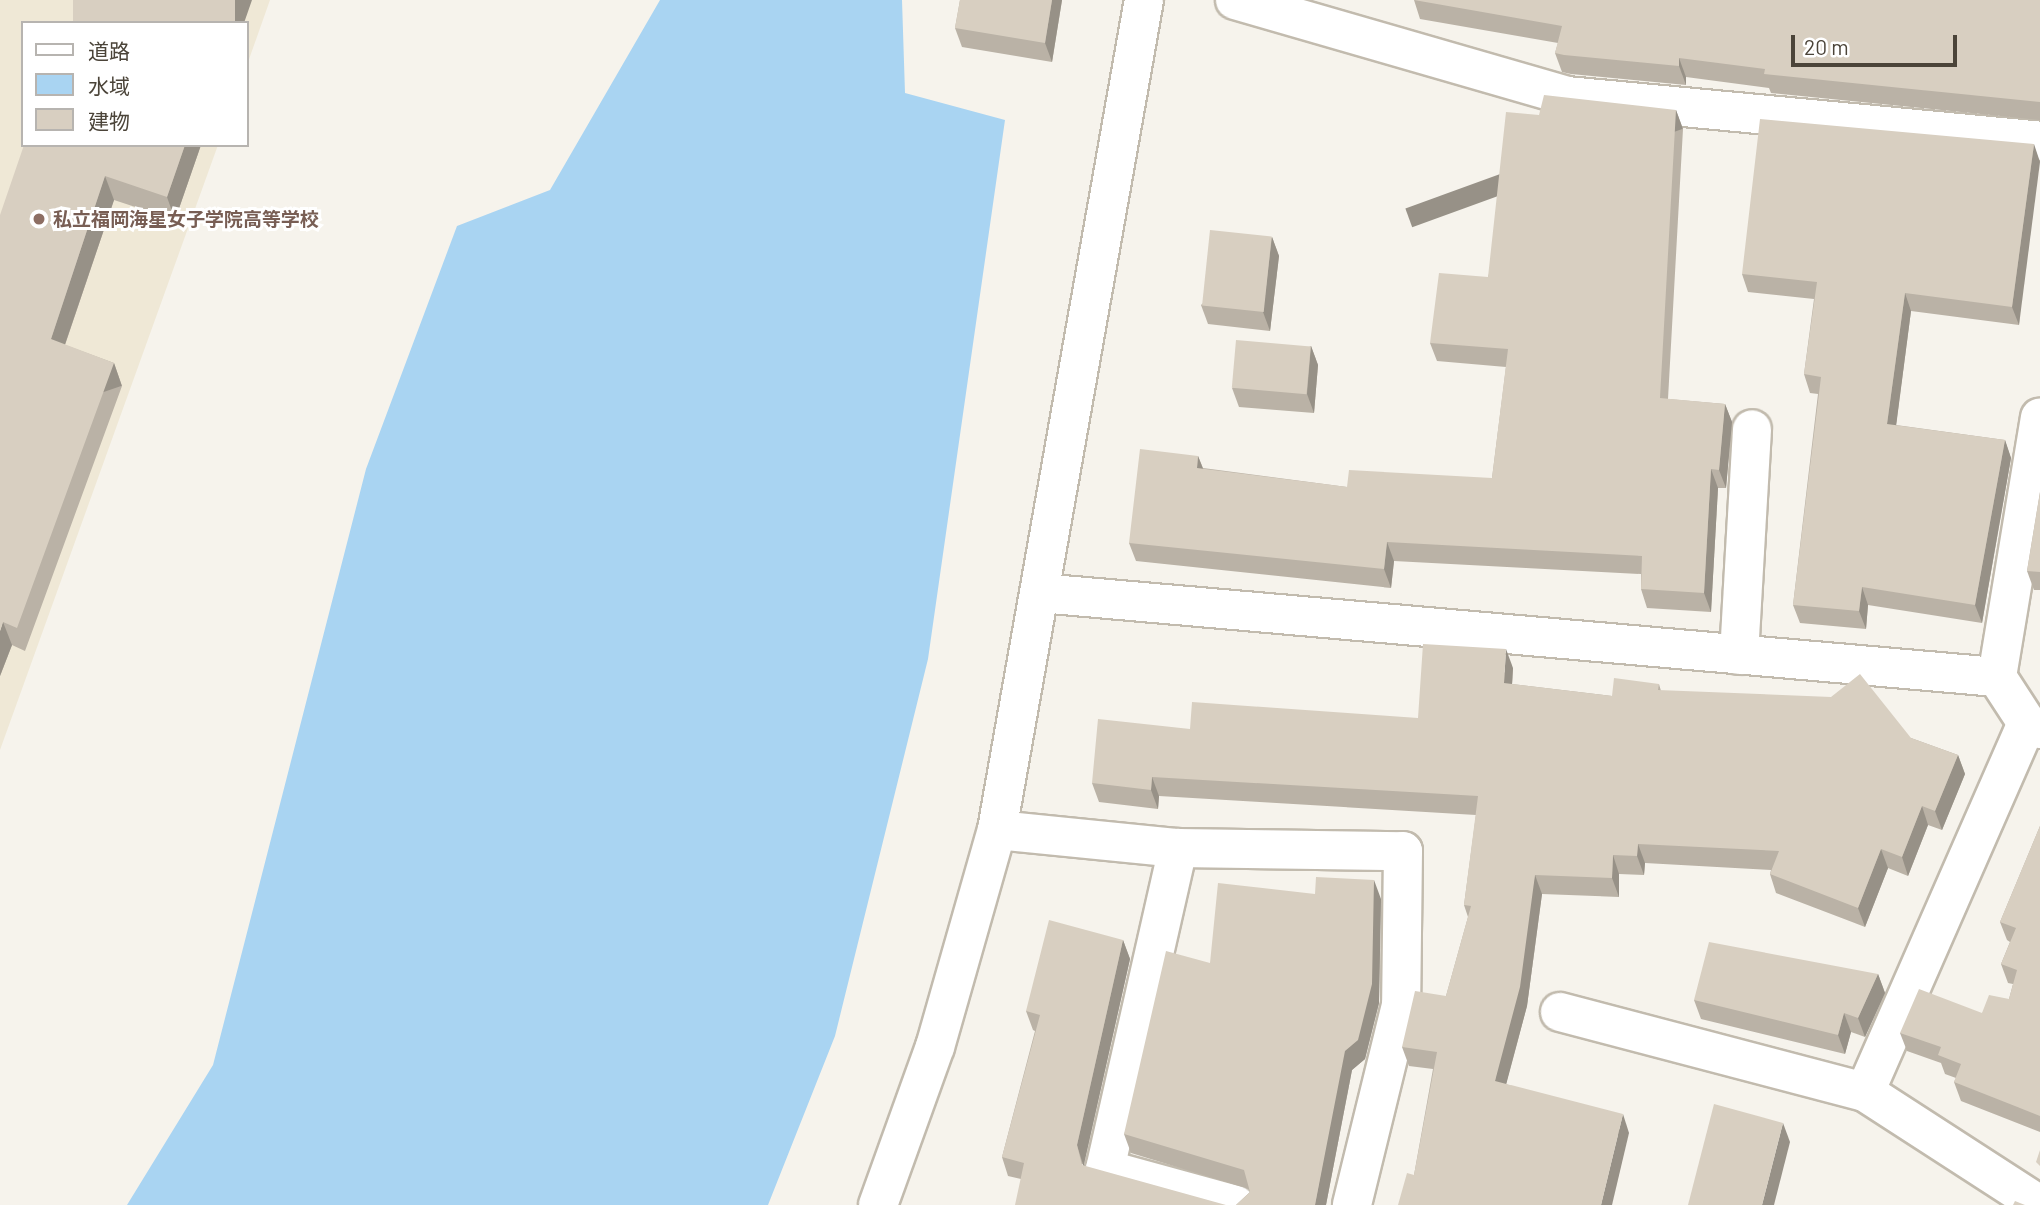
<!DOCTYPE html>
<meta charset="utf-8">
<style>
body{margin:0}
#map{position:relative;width:2040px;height:1205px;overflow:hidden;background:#f6f3ec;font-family:Barlow,"Noto Sans JP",sans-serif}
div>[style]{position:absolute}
.education>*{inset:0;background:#efe8d6}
.water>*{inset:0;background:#a9d4f2}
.roads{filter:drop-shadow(2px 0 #c2bbae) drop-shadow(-2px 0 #c2bbae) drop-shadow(0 2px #c2bbae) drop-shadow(0 -2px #c2bbae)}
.minor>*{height:38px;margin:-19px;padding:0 19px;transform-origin:19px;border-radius:19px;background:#fff}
.tertiary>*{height:38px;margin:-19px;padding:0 19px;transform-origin:19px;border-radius:19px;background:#fff}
.wall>*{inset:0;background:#bab2a6}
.shaded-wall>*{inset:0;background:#979187;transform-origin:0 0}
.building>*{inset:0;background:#d8cfc1;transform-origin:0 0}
.dots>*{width:19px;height:19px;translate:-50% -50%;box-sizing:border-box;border:4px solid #fff;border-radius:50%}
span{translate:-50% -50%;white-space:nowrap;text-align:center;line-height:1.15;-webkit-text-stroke:6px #fff;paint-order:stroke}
.education-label{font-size:19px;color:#785e54;font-weight:700}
.left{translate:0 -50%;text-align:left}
.legend{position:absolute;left:21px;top:21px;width:228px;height:126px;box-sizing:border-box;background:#fff;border:2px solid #b7b4b0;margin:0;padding:9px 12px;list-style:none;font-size:21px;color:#4b4439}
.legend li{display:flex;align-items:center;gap:14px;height:35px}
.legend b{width:35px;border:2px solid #b7b4b0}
.scale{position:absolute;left:1791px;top:35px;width:166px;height:32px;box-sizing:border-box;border:4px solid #4b4439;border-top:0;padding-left:9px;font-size:21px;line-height:24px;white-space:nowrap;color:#4b4439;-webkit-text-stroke:5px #fff;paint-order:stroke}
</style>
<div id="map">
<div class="education">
<i style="clip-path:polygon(0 0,270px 0,247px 65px,247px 23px,23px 23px,23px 145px,218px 145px,0 750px)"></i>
</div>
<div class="water">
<i style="clip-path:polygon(660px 0,902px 0,905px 93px,1005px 120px,928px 659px,835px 1036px,768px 1205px,127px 1205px,213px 1065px,366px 469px,457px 226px,550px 190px)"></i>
</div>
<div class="roads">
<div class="minor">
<i style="left:1235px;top:0;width:346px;rotate:16.1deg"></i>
<i style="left:1567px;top:96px;width:475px;rotate:5.4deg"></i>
<i style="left:1040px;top:593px;width:961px;rotate:5.02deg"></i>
<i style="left:1997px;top:677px;width:55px;rotate:56.9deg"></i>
<i style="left:2027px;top:723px;width:14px;rotate:25deg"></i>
<i style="left:1739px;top:655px;width:226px;rotate:-86.7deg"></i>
<i style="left:1997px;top:677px;width:263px;rotate:-80.6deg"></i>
<i style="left:997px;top:830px;width:182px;rotate:5.7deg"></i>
<i style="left:1178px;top:848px;width:225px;rotate:0.8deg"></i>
<i style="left:1403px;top:851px;width:154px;rotate:90.7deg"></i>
<i style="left:1401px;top:1005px;width:206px;rotate:103.8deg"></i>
<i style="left:1178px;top:848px;width:329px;rotate:102.8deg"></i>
<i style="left:1105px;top:1169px;width:136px;rotate:15.4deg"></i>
<i style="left:1560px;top:1012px;width:315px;rotate:14.7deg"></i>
<i style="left:1865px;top:1092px;width:208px;rotate:32.9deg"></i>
<i style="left:1865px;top:1092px;width:403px;rotate:-66.3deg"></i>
</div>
<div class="tertiary">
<i style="left:878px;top:1205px;width:168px;rotate:-70.2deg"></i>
<i style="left:935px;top:1047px;width:226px;rotate:-74.1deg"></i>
<i style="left:997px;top:830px;width:843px;rotate:-79.96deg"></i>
</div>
</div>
<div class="wall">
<i style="clip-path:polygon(960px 0,1062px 0,1052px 62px,962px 47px,955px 28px)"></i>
<i style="clip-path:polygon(1414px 0,2040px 0,2040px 120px,1771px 93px,1769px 88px,1686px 77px,1686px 85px,1571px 74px,1562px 72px,1555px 53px,1558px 43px,1420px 19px)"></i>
<i style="clip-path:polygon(1676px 110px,1683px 129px,1668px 399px,1725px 404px,1732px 422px,1726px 488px,1718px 488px,1711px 612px,1647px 608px,1641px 589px,1641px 574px,1394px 561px,1391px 588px,1136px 561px,1129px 543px,1198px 456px,1203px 468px,1347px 487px,1492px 478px,1506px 367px,1437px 361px,1430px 343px,1488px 277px,1539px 115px)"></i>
<i style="clip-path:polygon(2034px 144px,2019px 325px,1911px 311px,1896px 425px,2005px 440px,2011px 458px,1982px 623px,1868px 605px,1866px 629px,1800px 623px,1793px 605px,1818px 394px,1810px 393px,1804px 374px,1814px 299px,1748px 292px,1742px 274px)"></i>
<i style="clip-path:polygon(24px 145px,201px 145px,175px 220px,114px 200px,65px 345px,114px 363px,122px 386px,25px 651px,12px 645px,0 676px)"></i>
<i style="clip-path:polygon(1272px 237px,1279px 256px,1270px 331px,1208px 324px,1201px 305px)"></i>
<i style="clip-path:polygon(1311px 346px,1318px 365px,1314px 413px,1239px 407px,1232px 388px)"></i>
<i style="clip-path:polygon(2040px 492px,2040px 590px,2034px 590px,2027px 571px)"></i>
<i style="clip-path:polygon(1513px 668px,1512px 684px,1612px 696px,1659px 684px,1661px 691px,1911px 738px,1958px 755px,1965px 774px,1942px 830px,1928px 825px,1908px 876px,1888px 868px,1865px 927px,1776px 893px,1770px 874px,1771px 870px,1645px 863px,1644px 875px,1619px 874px,1619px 897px,1542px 894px,1527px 1006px,1506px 1084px,1629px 1133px,1414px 1175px,1433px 1069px,1409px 1066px,1402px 1047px,1446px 996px,1468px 917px,1464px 905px,1476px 815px,1159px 796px,1158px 809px,1099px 802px,1092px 783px,1190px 729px,1418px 718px)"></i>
<i style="clip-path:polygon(2040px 826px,2040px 1132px,1961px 1101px,1954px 1082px,1956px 1078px,1945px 1074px,1941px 1063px,1907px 1051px,1900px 1033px,1982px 1013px,2009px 999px,2013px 984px,2008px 983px,2001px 964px,2010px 942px,2007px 940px,2000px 922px)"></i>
<i style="clip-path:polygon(1315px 894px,1381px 899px,1379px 1003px,1365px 1059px,1352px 1070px,1326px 1205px,1236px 1205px,1250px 1192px,1249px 1189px,1131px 1153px,1124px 1134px,1210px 963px)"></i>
<i style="clip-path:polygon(1123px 940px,1130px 959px,1084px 1164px,1021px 1179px,1008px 1176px,1002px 1157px,1035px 1031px,1033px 1030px,1026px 1011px)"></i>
<i style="clip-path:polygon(1878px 974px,1885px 993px,1865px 1037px,1851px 1032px,1845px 1054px,1701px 1019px,1694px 1000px)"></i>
</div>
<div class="shaded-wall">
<i style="clip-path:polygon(235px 0,252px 0,244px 23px,227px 23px)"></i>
<i style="clip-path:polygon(1052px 0,1062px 0,1052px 62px,1045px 43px)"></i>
<i style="clip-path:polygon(1679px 58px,1686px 77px,1686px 85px,1679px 66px)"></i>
<i style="left:1676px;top:110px;width:20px;height:288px;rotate:70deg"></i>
<i style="clip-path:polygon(2034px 144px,2040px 162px,2019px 325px,2012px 307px)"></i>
<i style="clip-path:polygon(185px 145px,201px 145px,175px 220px,167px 197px)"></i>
<i style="clip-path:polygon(105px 176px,114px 200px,59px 362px,51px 339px)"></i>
<i style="clip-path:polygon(1272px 237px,1279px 256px,1270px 331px,1263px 312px)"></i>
<i style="clip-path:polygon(1905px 293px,1911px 311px,1894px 442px,1887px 424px)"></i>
<i style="clip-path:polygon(1311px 346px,1318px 365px,1314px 413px,1307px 394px)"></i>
<i style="left:114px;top:363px;width:24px;height:282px;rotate:71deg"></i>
<i style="clip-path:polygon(1725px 404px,1732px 422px,1726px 488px,1719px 470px)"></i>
<i style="clip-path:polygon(2005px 440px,2011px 458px,1982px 623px,1975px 605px)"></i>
<i style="clip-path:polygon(1198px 456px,1205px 474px,1197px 468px)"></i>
<i style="clip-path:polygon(1711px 469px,1718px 488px,1711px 612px,1704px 593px)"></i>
<i style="clip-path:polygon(1387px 542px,1394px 561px,1391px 588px,1384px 569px)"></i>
<i style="clip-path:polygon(1862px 587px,1868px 605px,1866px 629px,1859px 611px)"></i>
<i style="clip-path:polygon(3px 622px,12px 645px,0 676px,0 631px)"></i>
<i style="clip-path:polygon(1506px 649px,1513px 668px,1511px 702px,1504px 683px)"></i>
<i style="clip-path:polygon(1958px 755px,1965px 774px,1942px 830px,1935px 811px)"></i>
<i style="clip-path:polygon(1152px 777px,1159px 796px,1158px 809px,1151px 790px)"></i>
<i style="clip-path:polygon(1922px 806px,1928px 825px,1908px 876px,1902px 857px)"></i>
<i style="clip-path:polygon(1638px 844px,1645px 863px,1644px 875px,1637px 856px)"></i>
<i style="clip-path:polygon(1881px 849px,1888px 868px,1865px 927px,1858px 908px)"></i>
<i style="clip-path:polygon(1613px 855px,1619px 874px,1619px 897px,1612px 878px)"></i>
<i style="clip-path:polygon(1535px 875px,1542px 894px,1527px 1006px,1502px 1100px,1495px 1081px)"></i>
<i style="clip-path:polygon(1374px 880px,1381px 899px,1379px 1003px,1365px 1059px,1352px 1070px,1326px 1205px,1315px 1205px)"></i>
<i style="clip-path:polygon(1123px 940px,1130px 959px,1084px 1164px,1089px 1184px,1077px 1145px)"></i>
<i style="clip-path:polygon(1878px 974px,1885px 993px,1865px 1037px,1858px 1018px)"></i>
<i style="clip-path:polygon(1844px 1013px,1851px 1032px,1845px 1054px,1838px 1035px)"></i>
<i style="clip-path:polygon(1623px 1114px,1629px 1133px,1612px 1205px,1601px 1205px)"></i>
<i style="clip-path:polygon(1783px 1123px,1790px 1142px,1774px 1205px,1762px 1205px)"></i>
</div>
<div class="building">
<i style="left:73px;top:0;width:162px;height:24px"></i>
<i style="clip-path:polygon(960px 0,1052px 0,1045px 43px,955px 28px)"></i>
<i style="clip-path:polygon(1414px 0,2040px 0,2040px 102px,1764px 74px,1765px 69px,1679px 58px,1679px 66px,1564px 55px,1555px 53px,1562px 26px)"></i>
<i style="clip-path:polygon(1544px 95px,1676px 110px,1660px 398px,1725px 404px,1719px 470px,1711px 469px,1704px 593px,1641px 589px,1642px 556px,1387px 542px,1384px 569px,1129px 543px,1140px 449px,1198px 456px,1197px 468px,1332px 485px,1347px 487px,1349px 470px,1492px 478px,1508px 349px,1430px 343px,1439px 273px,1488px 277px,1506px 112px,1539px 115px)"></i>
<i style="clip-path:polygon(1760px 119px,2034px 144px,2012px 307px,1905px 293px,1887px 424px,2005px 440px,1975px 605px,1862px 587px,1859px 611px,1793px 605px,1821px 377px,1804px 374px,1817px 282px,1742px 274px)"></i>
<i style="clip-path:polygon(24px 145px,185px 145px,167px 197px,105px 176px,51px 339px,114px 363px,17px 628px,3px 622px,0 631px,0 215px)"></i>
<i style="left:1210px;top:230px;width:62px;height:76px;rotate:6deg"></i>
<i style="left:1236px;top:340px;width:75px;height:48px;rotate:5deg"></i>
<i style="clip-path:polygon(2040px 492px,2040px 572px,2027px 571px)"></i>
<i style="clip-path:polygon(1423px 644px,1506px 649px,1504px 683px,1612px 696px,1614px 678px,1659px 684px,1658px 690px,1831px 697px,1860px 674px,1911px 738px,1958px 755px,1935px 811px,1922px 806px,1902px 857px,1881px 849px,1858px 908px,1770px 874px,1779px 851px,1638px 844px,1637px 856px,1613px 855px,1612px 878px,1535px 875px,1520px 987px,1495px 1081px,1623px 1114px,1601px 1205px,1398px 1205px,1407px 1173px,1414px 1175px,1437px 1052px,1402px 1047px,1415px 991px,1446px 996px,1471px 906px,1464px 905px,1478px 796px,1152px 777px,1151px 790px,1092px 783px,1098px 719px,1190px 729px,1192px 702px,1418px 718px)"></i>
<i style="clip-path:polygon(2040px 826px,2040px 1116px,1954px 1082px,1961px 1064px,1938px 1055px,1941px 1047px,1900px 1033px,1919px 989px,1982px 1013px,1989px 995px,2009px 999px,2017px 970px,2001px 964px,2016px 928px,2000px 922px)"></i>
<i style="clip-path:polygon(1316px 877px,1374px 880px,1372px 984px,1358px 1040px,1345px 1051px,1315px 1205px,1236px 1205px,1250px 1192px,1244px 1170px,1124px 1134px,1166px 951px,1210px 963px,1218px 883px,1315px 894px)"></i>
<i style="clip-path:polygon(1049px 920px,1123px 940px,1077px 1145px,1082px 1165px,1226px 1205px,1015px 1205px,1024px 1163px,1002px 1157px,1040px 1015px,1026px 1011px)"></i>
<i style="clip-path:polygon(1709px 942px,1878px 974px,1858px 1018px,1844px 1013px,1838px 1035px,1694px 1000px)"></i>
<i style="clip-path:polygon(1714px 1104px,1783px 1123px,1762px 1205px,1688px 1205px)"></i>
<i style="clip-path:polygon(2040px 1150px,2040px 1166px,2036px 1162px)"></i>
<i style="clip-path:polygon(2015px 1201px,2025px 1205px,2013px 1205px)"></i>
</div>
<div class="dots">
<i style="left:39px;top:219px;background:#8d6e63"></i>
</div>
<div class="education-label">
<span class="left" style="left:53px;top:219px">私立福岡海星女子学院高等学校</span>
</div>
<ul class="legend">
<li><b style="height:9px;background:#fff"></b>道路</li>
<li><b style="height:19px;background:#a9d4f2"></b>水域</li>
<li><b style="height:19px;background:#d8cfc1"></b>建物</li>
</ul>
<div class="scale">20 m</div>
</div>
